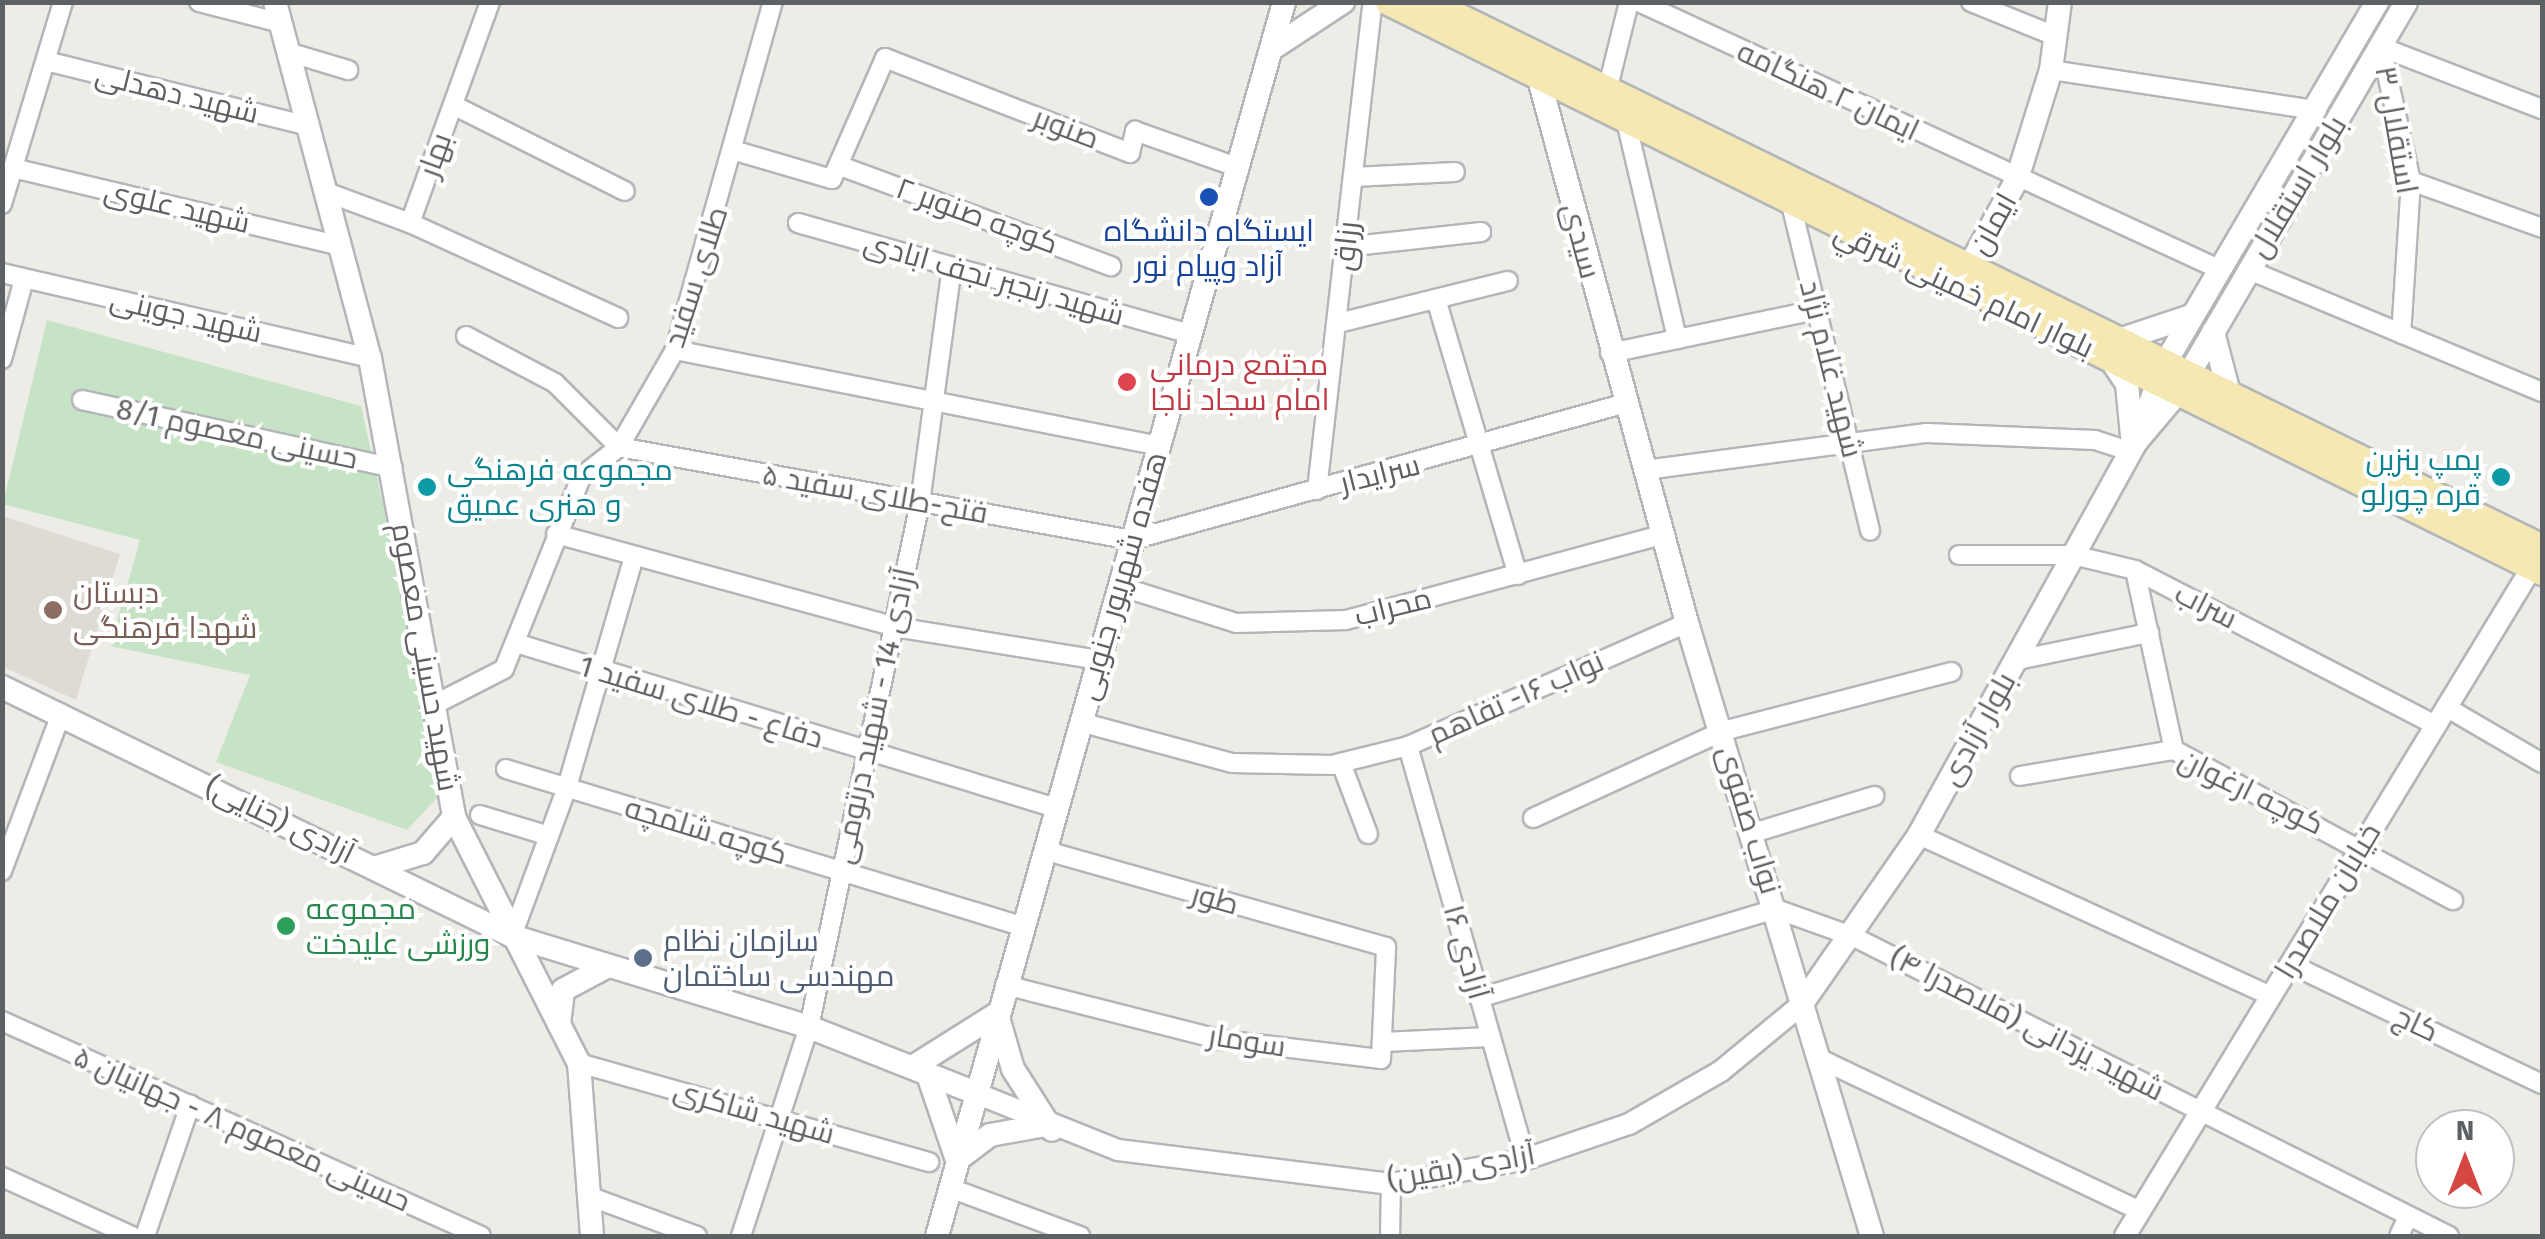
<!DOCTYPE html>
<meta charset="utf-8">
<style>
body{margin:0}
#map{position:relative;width:2545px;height:1239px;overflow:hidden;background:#eeece6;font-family:"Fira Sans",Cairo,sans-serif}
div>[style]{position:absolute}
.education>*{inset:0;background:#dedbd4}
.green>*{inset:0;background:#c7e3c5}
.roads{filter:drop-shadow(2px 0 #b3b6b9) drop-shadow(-2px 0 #b3b6b9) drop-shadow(0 2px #b3b6b9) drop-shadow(0 -2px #b3b6b9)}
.minor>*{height:18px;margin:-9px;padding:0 9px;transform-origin:9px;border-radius:9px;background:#fff}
.tertiary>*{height:20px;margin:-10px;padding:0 10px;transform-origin:10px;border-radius:10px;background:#fff}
.secondary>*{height:22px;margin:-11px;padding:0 11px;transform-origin:11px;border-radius:11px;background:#fff}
.primary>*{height:25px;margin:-12.5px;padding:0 12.5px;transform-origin:12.5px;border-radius:12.5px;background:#f6e8b3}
.dots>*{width:28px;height:28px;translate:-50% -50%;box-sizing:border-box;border:5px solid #fff;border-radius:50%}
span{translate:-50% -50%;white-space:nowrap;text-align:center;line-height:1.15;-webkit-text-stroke:8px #fff;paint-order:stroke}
.street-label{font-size:30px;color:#5e6164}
.transit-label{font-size:30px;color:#164399}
.health-label{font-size:30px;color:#be3a42}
.left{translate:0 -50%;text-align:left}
.culture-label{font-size:30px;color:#0d838f}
.right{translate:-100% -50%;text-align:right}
.education-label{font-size:30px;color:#785e54}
.leisure-label{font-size:30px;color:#27864d}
.service-label{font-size:30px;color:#4e5e75}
.frame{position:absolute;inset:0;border:5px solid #5e6164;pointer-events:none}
.north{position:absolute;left:2415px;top:1109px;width:100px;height:100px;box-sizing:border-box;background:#fff;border:2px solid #bfc0c1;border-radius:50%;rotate:0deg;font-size:28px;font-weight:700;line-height:40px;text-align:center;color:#5e6164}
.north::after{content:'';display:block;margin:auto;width:35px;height:45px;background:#d64744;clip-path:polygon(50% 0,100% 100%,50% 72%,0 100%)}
</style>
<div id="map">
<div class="education">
<i style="clip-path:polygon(3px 516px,120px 554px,76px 700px,3px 667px)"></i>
</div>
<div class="green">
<i style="clip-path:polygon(47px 320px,361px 406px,446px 788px,407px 830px,216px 762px,250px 675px,110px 646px,140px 540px,3px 504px)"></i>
</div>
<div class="roads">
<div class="minor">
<i style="left:199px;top:2px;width:85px;rotate:14.4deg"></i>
<i style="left:1639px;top:2px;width:641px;rotate:24.73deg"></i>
<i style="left:1971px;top:2px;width:91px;rotate:22deg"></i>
<i style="left:2381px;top:47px;width:137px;rotate:77.4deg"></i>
<i style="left:2411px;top:181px;width:153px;rotate:93.7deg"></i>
<i style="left:2381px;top:47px;width:173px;rotate:21.1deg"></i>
<i style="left:288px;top:52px;width:63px;rotate:16.7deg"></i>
<i style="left:46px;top:61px;width:270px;rotate:13.9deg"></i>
<i style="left:2051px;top:70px;width:269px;rotate:8.6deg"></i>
<i style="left:1607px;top:91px;width:92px;rotate:-76.1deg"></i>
<i style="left:453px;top:105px;width:192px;rotate:26.6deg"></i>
<i style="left:1627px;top:125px;width:220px;rotate:76.8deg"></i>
<i style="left:736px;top:151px;width:100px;rotate:16.3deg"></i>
<i style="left:832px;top:179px;width:132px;rotate:-66.3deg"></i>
<i style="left:885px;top:58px;width:263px;rotate:21.2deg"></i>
<i style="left:1130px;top:153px;width:23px;rotate:-77deg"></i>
<i style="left:1135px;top:131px;width:102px;rotate:19.5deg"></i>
<i style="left:843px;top:167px;width:286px;rotate:20.3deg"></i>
<i style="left:13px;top:168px;width:336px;rotate:13.4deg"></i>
<i style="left:1353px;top:177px;width:102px;rotate:-2.8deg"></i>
<i style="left:2411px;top:181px;width:139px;rotate:19.7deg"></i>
<i style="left:326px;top:192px;width:90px;rotate:20.3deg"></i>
<i style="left:410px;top:223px;width:235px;rotate:-70.1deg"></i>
<i style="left:2px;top:204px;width:211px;rotate:-73.2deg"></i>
<i style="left:1792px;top:208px;width:332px;rotate:76.4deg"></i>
<i style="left:410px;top:223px;width:229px;rotate:24.5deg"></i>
<i style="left:798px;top:223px;width:408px;rotate:15.8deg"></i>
<i style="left:1345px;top:247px;width:137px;rotate:-6.3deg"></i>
<i style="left:2249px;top:270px;width:317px;rotate:22.6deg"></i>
<i style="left:2px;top:273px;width:378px;rotate:13deg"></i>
<i style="left:1436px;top:299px;width:288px;rotate:73.5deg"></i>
<i style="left:1338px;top:323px;width:175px;rotate:-13.9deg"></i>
<i style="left:466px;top:336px;width:101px;rotate:27.8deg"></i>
<i style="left:555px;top:383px;width:91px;rotate:45deg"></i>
<i style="left:619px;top:447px;width:521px;rotate:10.28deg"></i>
<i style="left:1132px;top:540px;width:513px;rotate:-15.5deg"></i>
<i style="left:675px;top:350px;width:493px;rotate:11.2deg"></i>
<i style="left:1610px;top:353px;width:210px;rotate:-11.8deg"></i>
<i style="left:2px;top:359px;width:83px;rotate:-74.6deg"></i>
<i style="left:82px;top:400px;width:318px;rotate:12.3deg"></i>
<i style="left:1645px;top:470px;width:284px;rotate:-7.5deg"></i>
<i style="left:1927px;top:433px;width:168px;rotate:2.4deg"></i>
<i style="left:2095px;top:440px;width:38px;rotate:18deg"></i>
<i style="left:1317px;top:490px;width:491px;rotate:-83.5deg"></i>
<i style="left:556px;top:534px;width:352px;rotate:15.3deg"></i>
<i style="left:895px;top:627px;width:206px;rotate:9.2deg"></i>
<i style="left:1959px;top:555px;width:114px"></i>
<i style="left:2073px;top:555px;width:64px;rotate:13.6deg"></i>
<i style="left:2135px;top:570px;width:338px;rotate:27.3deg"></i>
<i style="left:2135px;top:570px;width:184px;rotate:77.8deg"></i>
<i style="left:1119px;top:586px;width:123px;rotate:17.5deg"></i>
<i style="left:1236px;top:623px;width:110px;rotate:-1.6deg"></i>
<i style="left:1346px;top:620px;width:329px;rotate:-15.1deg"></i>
<i style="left:519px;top:644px;width:561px;rotate:16.98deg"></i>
<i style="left:2017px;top:660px;width:135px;rotate:-11.6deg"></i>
<i style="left:430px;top:707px;width:83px;rotate:-27.2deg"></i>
<i style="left:504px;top:669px;width:207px;rotate:-68.1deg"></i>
<i style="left:581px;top:477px;width:48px;rotate:-38.3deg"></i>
<i style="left:619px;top:447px;width:112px;rotate:-60deg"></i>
<i style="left:675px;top:350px;width:362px;rotate:-74.3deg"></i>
<i style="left:2446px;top:707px;width:111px;rotate:30.3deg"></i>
<i style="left:1080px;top:722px;width:157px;rotate:15.1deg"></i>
<i style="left:1232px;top:763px;width:100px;rotate:1.1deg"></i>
<i style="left:1332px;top:765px;width:78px;rotate:-14deg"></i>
<i style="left:1408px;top:746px;width:305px;rotate:-23.8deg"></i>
<i style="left:1408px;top:746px;width:430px;rotate:74.1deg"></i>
<i style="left:1341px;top:763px;width:76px;rotate:69.2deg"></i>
<i style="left:506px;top:769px;width:538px;rotate:16.95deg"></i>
<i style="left:2020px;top:776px;width:156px;rotate:-9.6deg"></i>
<i style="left:2174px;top:750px;width:317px;rotate:28.3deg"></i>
<i style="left:480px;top:815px;width:72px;rotate:16.9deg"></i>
<i style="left:1533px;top:818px;width:209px;rotate:-24.6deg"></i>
<i style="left:1723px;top:731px;width:236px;rotate:-14.5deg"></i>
<i style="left:1753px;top:833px;width:127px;rotate:-17deg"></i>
<i style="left:1919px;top:835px;width:386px;rotate:24.6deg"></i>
<i style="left:2px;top:871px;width:168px;rotate:-69.4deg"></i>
<i style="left:512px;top:936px;width:159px;rotate:-69.7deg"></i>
<i style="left:567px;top:787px;width:240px;rotate:-73.8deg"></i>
<i style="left:2290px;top:964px;width:279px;rotate:25.5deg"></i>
<i style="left:1005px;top:985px;width:225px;rotate:14.2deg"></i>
<i style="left:1223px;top:1040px;width:159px;rotate:6.9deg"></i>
<i style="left:1381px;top:1059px;width:112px;rotate:-87.4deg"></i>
<i style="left:1386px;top:947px;width:355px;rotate:-164.2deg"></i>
<i style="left:1479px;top:998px;width:310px;rotate:-16.7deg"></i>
<i style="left:1776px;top:909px;width:83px;rotate:19.7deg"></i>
<i style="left:1854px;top:937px;width:666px;rotate:26.68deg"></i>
<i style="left:2px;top:1021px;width:525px;rotate:24.17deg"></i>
<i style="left:1382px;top:1042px;width:108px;rotate:-2.7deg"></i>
<i style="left:1818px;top:1058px;width:357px;rotate:25.4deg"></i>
<i style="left:579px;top:1063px;width:364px;rotate:15.8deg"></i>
<i style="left:2px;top:1177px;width:143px;rotate:24.4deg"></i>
<i style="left:950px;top:1188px;width:139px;rotate:20.3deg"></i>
<i style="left:591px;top:1197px;width:113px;rotate:20.2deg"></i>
<i style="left:145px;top:1236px;width:139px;rotate:-71deg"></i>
<i style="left:741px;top:1236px;width:220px;rotate:-72deg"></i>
<i style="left:809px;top:1027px;width:536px;rotate:-78.04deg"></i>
<i style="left:920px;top:503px;width:238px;rotate:-82.3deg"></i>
<i style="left:1390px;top:1236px;width:52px;rotate:-88.9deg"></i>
<i style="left:2399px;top:1236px;width:21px;rotate:-65deg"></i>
</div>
<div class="tertiary">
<i style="left:973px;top:1092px;width:156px;rotate:21.8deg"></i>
<i style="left:1118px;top:1150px;width:275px;rotate:7.1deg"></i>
<i style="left:1391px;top:1184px;width:137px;rotate:-10.5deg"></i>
<i style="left:1526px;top:1159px;width:109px;rotate:-18.8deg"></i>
<i style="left:1629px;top:1124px;width:106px;rotate:-29.9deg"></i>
<i style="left:1721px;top:1071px;width:104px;rotate:-39.5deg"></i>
<i style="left:2125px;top:1236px;width:783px;rotate:-58.68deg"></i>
</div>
<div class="secondary">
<i style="left:275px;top:2px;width:368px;rotate:75.1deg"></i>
<i style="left:370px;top:358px;width:467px;rotate:79.6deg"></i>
<i style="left:454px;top:817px;width:276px;rotate:63.1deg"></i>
<i style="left:579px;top:1063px;width:173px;rotate:85.7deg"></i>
<i style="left:1273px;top:48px;width:84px;rotate:-33.3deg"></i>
<i style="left:1539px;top:79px;width:564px;rotate:74.78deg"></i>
<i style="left:1687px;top:623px;width:640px;rotate:73.21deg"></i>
<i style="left:1968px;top:269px;width:102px;rotate:-61.4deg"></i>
<i style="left:2017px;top:179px;width:114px;rotate:-72.7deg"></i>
<i style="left:2051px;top:70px;width:69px;rotate:-82.5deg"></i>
<i style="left:2213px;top:332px;width:63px;rotate:75.3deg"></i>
<i style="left:2122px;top:339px;width:73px;rotate:-18.4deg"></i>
<i style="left:2111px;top:360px;width:29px;rotate:56deg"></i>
<i style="left:2127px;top:384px;width:52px;rotate:84.5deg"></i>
<i style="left:2140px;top:429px;width:74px;rotate:-68.6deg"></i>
<i style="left:2167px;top:360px;width:415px;rotate:-59.6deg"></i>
<i style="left:2px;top:687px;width:568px;rotate:26.02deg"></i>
<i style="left:512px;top:936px;width:311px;rotate:17deg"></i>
<i style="left:809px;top:1027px;width:176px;rotate:21.6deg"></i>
<i style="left:377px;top:867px;width:48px;rotate:-16.9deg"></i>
<i style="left:423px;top:853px;width:48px;rotate:-49.3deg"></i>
<i style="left:1801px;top:1005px;width:207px;rotate:-55.2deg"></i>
<i style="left:1919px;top:835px;width:449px;rotate:-61.1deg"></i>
<i style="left:2136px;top:442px;width:67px;rotate:-49.9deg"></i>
<i style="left:2179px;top:391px;width:450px;rotate:-59.7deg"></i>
<i style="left:559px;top:1024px;width:34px;rotate:-83deg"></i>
<i style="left:563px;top:990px;width:51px;rotate:-28.1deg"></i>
<i style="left:914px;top:1066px;width:98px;rotate:-32.1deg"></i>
<i style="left:997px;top:1014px;width:57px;rotate:73.8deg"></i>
<i style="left:1013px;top:1069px;width:72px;rotate:57.4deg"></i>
<i style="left:927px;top:1072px;width:93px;rotate:71.2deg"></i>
<i style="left:957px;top:1160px;width:41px;rotate:-37.1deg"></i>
<i style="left:990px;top:1135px;width:51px;rotate:-10.2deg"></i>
<i style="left:937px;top:1236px;width:1282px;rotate:-74.29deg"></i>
</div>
<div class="primary">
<i style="left:1388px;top:2px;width:1287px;rotate:26.29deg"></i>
<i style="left:1430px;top:2px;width:1238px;rotate:26.11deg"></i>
</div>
</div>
<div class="dots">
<i style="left:1209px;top:197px;background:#1a4fb4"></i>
<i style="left:1127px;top:382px;background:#e0444e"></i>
<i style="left:2501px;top:477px;background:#0f9aa8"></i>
<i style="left:427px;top:487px;background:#0f9aa8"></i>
<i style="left:53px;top:610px;background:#8d6e63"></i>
<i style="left:286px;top:926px;background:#2e9e5b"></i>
<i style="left:643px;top:958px;background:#5c6f8a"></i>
</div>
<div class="street-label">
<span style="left:1828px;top:91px;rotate:25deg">ایمان ۲ هنگامه</span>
<span style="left:177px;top:94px;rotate:14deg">شهید دهدلی</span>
<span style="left:1066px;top:128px;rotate:21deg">صنوبر</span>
<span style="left:2396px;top:130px;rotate:80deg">استقلال ۳</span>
<span style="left:435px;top:155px;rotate:-70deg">بهار</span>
<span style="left:2298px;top:187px;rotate:-59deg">بلوار استقلال</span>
<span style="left:177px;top:207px;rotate:13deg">شهید علوی</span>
<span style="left:977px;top:216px;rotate:20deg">کوچه صنوبر ۲</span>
<span style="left:1993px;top:224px;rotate:-61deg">ایمان</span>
<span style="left:1581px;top:241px;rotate:75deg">سیدی</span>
<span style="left:1346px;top:246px;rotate:-84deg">رزاق</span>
<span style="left:696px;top:277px;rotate:-72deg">طلای سفید</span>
<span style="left:994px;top:279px;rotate:16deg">شهید رنجبر نجف ابادی</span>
<span style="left:1964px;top:290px;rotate:25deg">بلوار امام خمینی شرقي</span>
<span style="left:186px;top:316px;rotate:13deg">شهید جوینی</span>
<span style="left:1831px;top:369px;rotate:76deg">شهید غلام نژاد</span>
<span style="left:237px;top:434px;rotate:12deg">حسینی معصوم 8/1</span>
<span style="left:1380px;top:474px;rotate:-14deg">سرایدار</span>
<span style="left:875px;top:494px;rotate:10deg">فتح-طلای سفید ۵</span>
<span style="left:1122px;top:576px;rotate:-74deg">هفده شهریور جنوبی</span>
<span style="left:2206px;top:606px;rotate:27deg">سراب</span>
<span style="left:1393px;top:607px;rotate:-14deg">محراب</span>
<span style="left:425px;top:657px;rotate:80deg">شهید حسینی معصوم</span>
<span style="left:1516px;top:698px;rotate:-24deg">نواب ۱۶- تفاهم</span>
<span style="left:701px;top:702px;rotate:17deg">دفاع - طلای سفید 1</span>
<span style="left:874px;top:716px;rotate:-78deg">آزادی 14 - شهید درتومی</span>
<span style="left:1978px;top:729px;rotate:-61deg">بلوار آزادی</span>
<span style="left:2251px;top:792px;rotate:26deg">کوچه ارغوان</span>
<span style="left:280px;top:820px;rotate:26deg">آزادی (حنایی)</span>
<span style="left:1749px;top:820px;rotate:73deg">نواب صفوی</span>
<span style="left:706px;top:831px;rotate:17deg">کوچه شلمچه</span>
<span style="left:1215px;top:899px;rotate:16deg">طور</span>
<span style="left:2328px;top:901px;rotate:-59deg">خیابان ملاصدرا</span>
<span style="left:1466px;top:952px;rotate:74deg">آزادی ۱۶</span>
<span style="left:2027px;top:1024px;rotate:27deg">شهید یزدانی (ملاصدرا ۴)</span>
<span style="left:2416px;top:1024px;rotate:25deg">کاج</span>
<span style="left:1247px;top:1041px;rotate:9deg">سومار</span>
<span style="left:754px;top:1112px;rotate:16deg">شهید شاکری</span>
<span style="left:242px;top:1129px;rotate:24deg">حسینی معصوم ۸ - جهانیان ۵</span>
<span style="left:1461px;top:1167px;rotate:-10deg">آزادی (یقین)</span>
</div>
<div class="transit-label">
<span style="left:1209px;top:248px">ایستگاه دانشگاه<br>آزاد وپیام نور</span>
</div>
<div class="health-label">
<span class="left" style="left:1150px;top:382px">مجتمع درمانی<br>امام سجاد ناجا</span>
</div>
<div class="culture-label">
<span class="right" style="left:2481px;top:477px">پمپ بنزین<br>قره چورلو</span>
<span class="left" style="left:447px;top:487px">مجموعه فرهنگی<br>و هنری عمیق</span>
</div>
<div class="education-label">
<span class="left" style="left:73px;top:610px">دبستان<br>شهدا فرهنگی</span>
</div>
<div class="leisure-label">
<span class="left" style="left:306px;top:926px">مجموعه<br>ورزشی علیدخت</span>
</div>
<div class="service-label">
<span class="left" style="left:663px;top:958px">سازمان نظام<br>مهندسی ساختمان</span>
</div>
<div class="frame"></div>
<div class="north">N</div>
</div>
